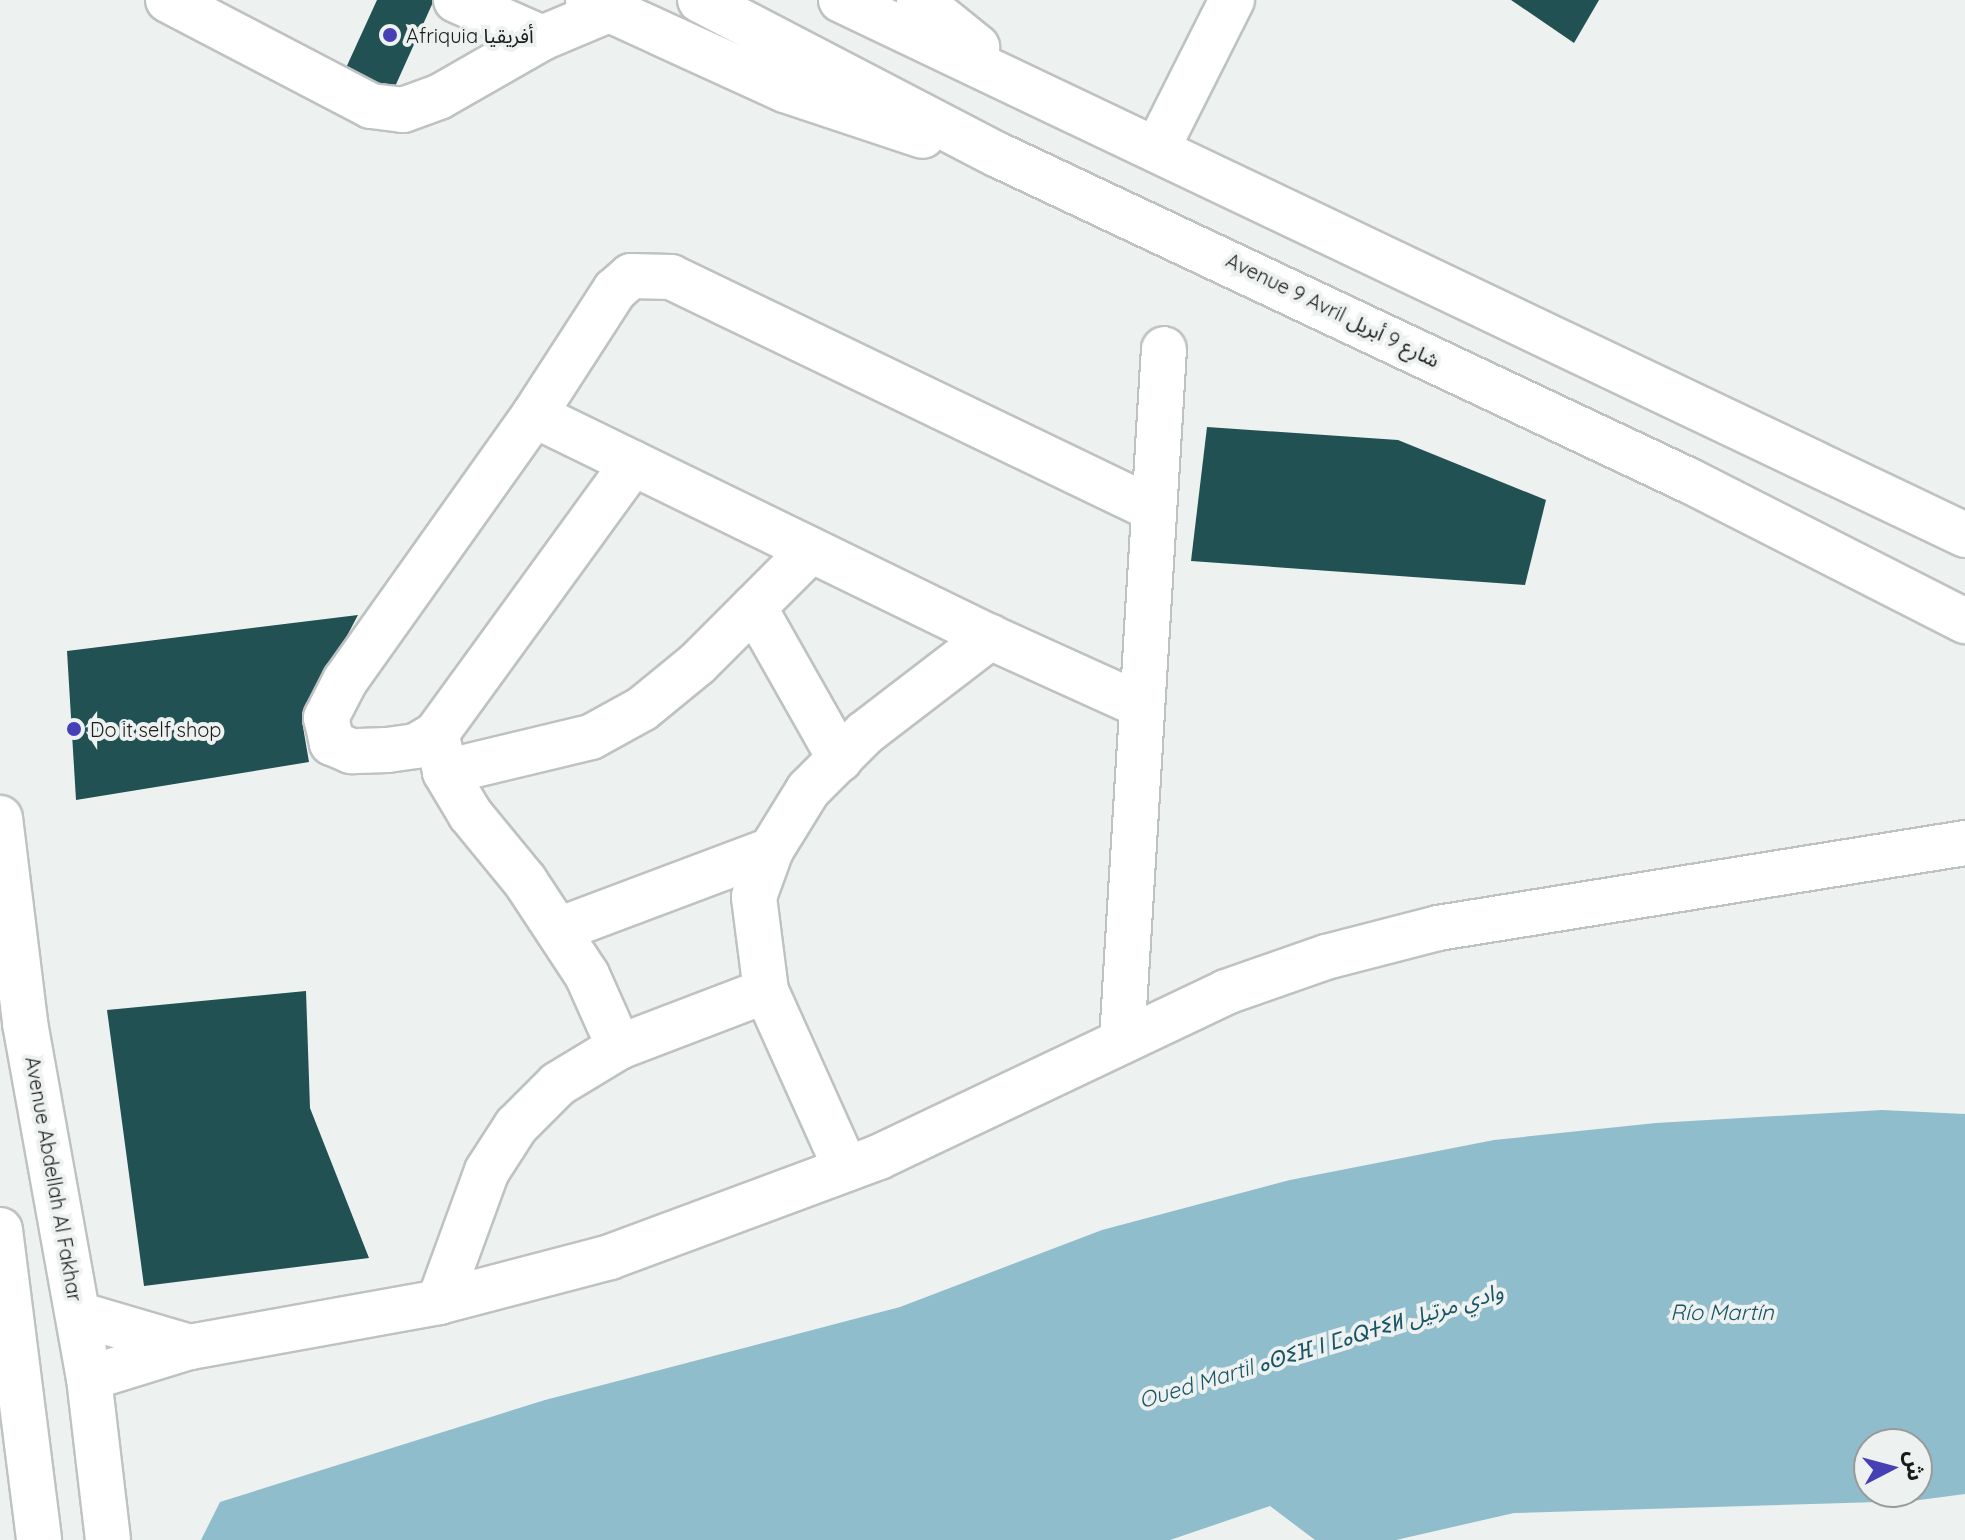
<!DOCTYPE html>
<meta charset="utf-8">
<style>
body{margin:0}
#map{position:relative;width:1965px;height:1540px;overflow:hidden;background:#edf1f0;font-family:Quicksand,"Noto Sans Arabic","Noto Sans Tifinagh",sans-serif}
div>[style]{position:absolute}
.water>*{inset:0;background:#90bdcc}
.building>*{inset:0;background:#215153}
.roads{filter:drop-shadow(2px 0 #bfc2c2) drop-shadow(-2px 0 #bfc2c2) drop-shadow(0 2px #bfc2c2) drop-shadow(0 -2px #bfc2c2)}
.minor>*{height:44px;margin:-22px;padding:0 22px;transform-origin:22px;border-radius:22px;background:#fff}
.major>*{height:44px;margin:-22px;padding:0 22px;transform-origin:22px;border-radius:22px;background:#fff}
.highway>*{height:44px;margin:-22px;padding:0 22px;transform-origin:22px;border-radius:22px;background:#fff}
.dots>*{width:22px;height:22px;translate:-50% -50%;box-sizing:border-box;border:4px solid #edf1f0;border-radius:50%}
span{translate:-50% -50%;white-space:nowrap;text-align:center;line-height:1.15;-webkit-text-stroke:8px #edf1f0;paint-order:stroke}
.poi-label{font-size:20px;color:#1a1b1b}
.left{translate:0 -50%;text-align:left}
.street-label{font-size:20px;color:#1a1b1b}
.water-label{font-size:22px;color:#185465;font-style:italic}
.north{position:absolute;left:1853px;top:1428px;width:80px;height:80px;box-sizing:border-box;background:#edf1f0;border:2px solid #999b9b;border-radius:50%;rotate:84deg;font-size:22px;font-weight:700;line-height:32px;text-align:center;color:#1a1b1b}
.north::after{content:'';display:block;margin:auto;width:28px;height:36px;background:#473fb5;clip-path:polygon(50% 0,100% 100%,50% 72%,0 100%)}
</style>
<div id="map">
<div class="water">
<i style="clip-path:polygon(evenodd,1882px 1110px,1965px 1114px,1965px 1494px,1912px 1501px,1514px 1513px,1396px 1540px,1315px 1540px,1270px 1506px,1170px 1540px,201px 1540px,220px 1502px,545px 1400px,900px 1307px,1102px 1230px,1290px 1180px,1494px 1140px,1656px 1123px,1882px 1110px,1869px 1444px,1917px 1444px,1917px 1492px,1869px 1492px,1869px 1444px)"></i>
</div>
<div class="building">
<i style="clip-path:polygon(377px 0,434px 0,393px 91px,345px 70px)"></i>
<i style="clip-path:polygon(1511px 0,1599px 0,1574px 43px)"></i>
<i style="clip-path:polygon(1207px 427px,1398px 440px,1546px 500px,1525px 585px,1191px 561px)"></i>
<i style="clip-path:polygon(358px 615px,302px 721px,309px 762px,76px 800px,67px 651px)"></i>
<i style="clip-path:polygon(306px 991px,310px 1108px,369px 1258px,144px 1286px,107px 1010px)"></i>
</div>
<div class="roads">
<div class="minor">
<i style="left:168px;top:0;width:229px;rotate:27.6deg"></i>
<i style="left:371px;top:106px;width:32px;rotate:7deg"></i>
<i style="left:403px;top:110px;width:38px;rotate:-20deg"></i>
<i style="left:439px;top:97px;width:119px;rotate:-29.8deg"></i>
<i style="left:542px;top:38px;width:73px;rotate:-22.7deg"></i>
<i style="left:456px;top:0;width:94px;rotate:23.8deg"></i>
<i style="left:1158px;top:147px;width:165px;rotate:-63.3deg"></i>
<i style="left:534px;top:415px;width:507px;rotate:25.96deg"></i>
<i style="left:990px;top:637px;width:165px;rotate:24.4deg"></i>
<i style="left:633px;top:463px;width:335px;rotate:126deg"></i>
<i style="left:436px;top:734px;width:23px;rotate:149deg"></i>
<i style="left:416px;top:746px;width:29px;rotate:172deg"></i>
<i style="left:387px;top:750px;width:36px;rotate:178deg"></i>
<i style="left:351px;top:751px;width:21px;rotate:-157deg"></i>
<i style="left:332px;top:743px;width:26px;rotate:-103deg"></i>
<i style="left:326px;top:718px;width:42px;rotate:-62.8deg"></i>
<i style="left:345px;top:681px;width:326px;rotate:-54.6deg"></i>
<i style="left:534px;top:415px;width:149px;rotate:-57.1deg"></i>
<i style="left:615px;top:290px;width:21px;rotate:-41deg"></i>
<i style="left:631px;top:276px;width:40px;rotate:1.4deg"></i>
<i style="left:671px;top:277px;width:535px;rotate:25.7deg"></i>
<i style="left:754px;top:607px;width:175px;rotate:60.5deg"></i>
<i style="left:439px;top:745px;width:28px;rotate:77deg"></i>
<i style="left:445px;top:772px;width:49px;rotate:59.2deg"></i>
<i style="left:470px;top:814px;width:87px;rotate:50.6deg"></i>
<i style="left:525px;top:881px;width:113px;rotate:56.6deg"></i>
<i style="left:587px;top:975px;width:79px;rotate:66deg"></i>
<i style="left:445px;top:772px;width:150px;rotate:-13.5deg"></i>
<i style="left:591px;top:737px;width:58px;rotate:-28.8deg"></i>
<i style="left:642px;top:709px;width:71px;rotate:-39.3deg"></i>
<i style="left:697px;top:664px;width:161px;rotate:-45deg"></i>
<i style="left:558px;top:930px;width:228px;rotate:-20.6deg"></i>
<i style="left:1122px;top:1041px;width:693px;rotate:-86.53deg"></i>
<i style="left:846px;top:1169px;width:195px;rotate:-114.2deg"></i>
<i style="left:766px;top:991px;width:95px;rotate:-97.3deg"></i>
<i style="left:754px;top:897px;width:50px;rotate:-70.1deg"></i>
<i style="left:771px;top:850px;width:70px;rotate:-58.3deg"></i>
<i style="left:808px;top:790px;width:81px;rotate:-45deg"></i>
<i style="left:865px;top:733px;width:158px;rotate:-37.5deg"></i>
<i style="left:439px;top:1302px;width:140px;rotate:-69.9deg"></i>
<i style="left:487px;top:1171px;width:54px;rotate:-57.2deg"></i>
<i style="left:516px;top:1126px;width:59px;rotate:-45deg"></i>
<i style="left:558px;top:1084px;width:71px;rotate:-31.2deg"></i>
<i style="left:619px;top:1047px;width:157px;rotate:-20.9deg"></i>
<i style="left:78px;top:1314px;width:117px;rotate:16.4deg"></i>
<i style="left:89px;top:1378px;width:106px;rotate:-17.1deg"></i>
<i style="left:190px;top:1347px;width:253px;rotate:-10.2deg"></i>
<i style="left:439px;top:1302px;width:177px;rotate:-14.7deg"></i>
<i style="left:610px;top:1257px;width:287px;rotate:-20.4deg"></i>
<i style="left:879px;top:1157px;width:384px;rotate:-25.4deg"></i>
<i style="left:1226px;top:992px;width:106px;rotate:-19.3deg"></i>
<i style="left:1326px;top:957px;width:116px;rotate:-14.5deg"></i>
<i style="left:1438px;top:928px;width:534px;rotate:-9.16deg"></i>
</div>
<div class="major">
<i style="left:0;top:818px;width:207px;rotate:83deg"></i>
<i style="left:25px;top:1023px;width:361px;rotate:79.8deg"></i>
<i style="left:89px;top:1378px;width:163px;rotate:83.3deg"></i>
<i style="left:0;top:1230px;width:312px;rotate:82.8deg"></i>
</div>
<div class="highway">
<i style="left:588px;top:0;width:217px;rotate:24.6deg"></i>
<i style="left:785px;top:90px;width:145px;rotate:18.4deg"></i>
<i style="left:700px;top:0;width:336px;rotate:27.5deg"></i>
<i style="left:998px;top:155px;width:765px;rotate:25.23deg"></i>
<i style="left:1690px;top:481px;width:309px;rotate:27deg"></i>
<i style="left:841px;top:0;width:1245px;rotate:25.45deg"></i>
<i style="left:919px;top:0;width:75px;rotate:39deg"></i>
</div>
</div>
<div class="dots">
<i style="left:390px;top:35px;background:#473fb5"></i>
<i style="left:74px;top:729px;background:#473fb5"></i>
</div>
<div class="poi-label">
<span class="left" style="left:406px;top:35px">Afriquia أفريقيا</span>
<span class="left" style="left:90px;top:729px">Do it self shop</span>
</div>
<div class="street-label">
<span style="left:1333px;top:310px;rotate:26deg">Avenue 9 Avril شارع 9 أبريل</span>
<span style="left:54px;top:1179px;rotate:80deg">Avenue Abdellah Al Fakhar</span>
</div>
<div class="water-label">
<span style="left:1722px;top:1313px">Río Martín</span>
<span style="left:1321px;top:1346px;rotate:-17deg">Oued Martil ⴰⵙⵉⴼ ⵏ ⵎⴰⵕⵜⵉⵍ وادي مرتيل</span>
</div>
<div class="north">ش</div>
</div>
